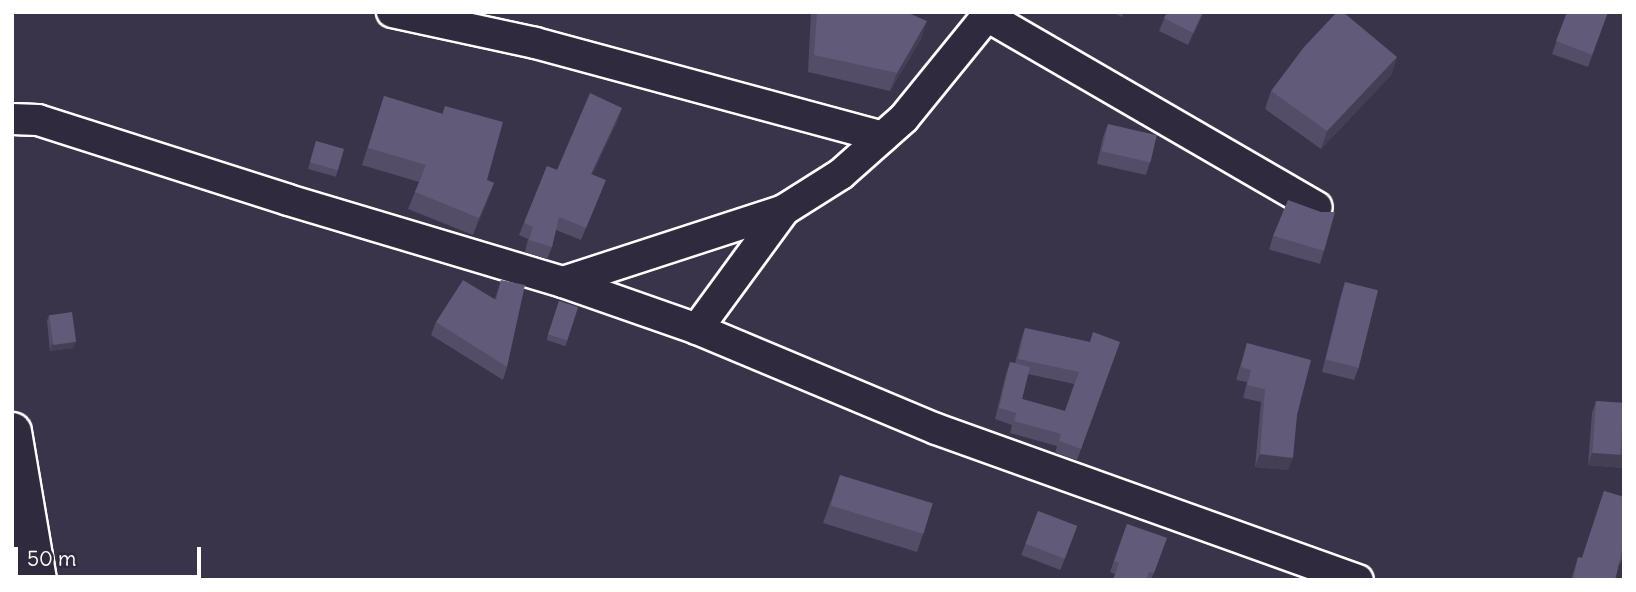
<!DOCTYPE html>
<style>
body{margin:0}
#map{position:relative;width:1636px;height:592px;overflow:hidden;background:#393449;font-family:Delius,sans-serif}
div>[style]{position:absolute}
.roads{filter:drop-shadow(2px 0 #fff) drop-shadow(-2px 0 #fff) drop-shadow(0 2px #fff) drop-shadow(0 -2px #fff)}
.minor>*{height:30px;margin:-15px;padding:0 15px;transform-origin:15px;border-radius:15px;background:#2f2a3d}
.secondary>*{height:38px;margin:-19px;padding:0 19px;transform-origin:19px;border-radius:19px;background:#2f2a3d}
.wall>*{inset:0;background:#534d67;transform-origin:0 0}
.shaded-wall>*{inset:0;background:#443f54}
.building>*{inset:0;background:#615a78;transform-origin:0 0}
span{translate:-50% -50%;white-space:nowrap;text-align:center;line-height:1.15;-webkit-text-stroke:5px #2f2a3d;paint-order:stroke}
.frame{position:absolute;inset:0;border:14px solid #fff;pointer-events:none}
.scale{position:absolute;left:14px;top:547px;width:187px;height:32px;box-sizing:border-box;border:4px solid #fff;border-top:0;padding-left:9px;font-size:21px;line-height:24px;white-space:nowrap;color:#fff;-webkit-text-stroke:5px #2f2a3d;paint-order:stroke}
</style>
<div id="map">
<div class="roads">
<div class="minor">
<i style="left:392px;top:12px;width:146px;rotate:12.2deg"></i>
<i style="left:535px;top:43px;width:360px;rotate:15.1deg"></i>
<i style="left:987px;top:16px;width:381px;rotate:30.1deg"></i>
<i style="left:12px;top:119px;width:26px;rotate:2deg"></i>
<i style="left:38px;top:120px;width:262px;rotate:17.7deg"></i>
<i style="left:288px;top:200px;width:287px;rotate:16.6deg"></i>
<i style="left:563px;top:282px;width:142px;rotate:19.3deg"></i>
<i style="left:697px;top:329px;width:259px;rotate:22.7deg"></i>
<i style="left:936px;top:429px;width:448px;rotate:19.7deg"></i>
<i style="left:563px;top:282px;width:232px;rotate:-18deg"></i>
<i style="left:784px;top:210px;width:67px;rotate:-32.3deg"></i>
<i style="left:841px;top:174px;width:84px;rotate:-41.6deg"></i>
<i style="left:904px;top:118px;width:136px;rotate:-50.9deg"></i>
<i style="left:697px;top:329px;width:147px;rotate:-53.8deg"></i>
</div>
<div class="secondary">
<i style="left:12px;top:432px;width:150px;rotate:80.4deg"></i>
</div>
</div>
<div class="wall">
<i style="clip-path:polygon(811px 12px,906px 12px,921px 39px,890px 91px,808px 72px)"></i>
<i style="clip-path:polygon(1111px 12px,1124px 12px,1122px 17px)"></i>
<i style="clip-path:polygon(1167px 12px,1204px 12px,1188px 45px,1159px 31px)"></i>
<i style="clip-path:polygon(1567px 12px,1608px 12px,1588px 67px,1552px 54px)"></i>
<i style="clip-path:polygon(1397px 57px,1391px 75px,1321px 149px,1265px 109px,1271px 91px)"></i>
<i style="clip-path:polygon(384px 96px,442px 114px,445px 106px,487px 180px,494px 183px,473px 235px,408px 209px,419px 182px,362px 165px)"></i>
<i style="clip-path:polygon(618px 120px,592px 174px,601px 192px,581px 240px,556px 230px,552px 247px,547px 259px,525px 252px,528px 239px,519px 235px,547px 166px,557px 170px)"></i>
<i style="clip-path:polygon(1108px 124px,1150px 162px,1146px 175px,1097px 164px,1103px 137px)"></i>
<i style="left:316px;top:141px;width:29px;height:29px;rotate:16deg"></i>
<i style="left:1273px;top:236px;width:53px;height:14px;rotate:16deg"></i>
<i style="clip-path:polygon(501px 280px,507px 367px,503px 380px,431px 335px,436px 322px,495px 299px)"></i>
<i style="clip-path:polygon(1345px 282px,1359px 367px,1354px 380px,1322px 372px,1341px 295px)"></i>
<i style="left:559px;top:301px;width:20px;height:41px;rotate:18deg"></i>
<i style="clip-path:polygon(49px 315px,73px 348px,50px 351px,47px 321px)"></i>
<i style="clip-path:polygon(evenodd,1025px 328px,1090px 342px,1120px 342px,1077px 460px,1055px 453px,1057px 446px,1010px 433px,1012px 425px,995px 419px,1006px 374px,1010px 362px,1015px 363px,1021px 340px,1025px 328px,1028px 374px,1074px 384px,1065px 411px,1022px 399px,1028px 374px)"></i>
<i style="clip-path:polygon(1247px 343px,1297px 415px,1288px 470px,1255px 467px,1261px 402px,1243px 398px,1247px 382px,1236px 380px)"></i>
<i style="clip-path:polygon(1596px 401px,1624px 403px,1624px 468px,1588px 465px,1592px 413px)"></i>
<i style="clip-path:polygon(840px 475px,923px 534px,917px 552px,823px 523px)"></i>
<i style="clip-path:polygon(1604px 491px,1624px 497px,1624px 554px,1620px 564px,1619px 564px,1615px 580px,1571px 580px,1578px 557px,1582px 558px)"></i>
<i style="left:1038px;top:511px;width:42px;height:47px;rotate:21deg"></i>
<i style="clip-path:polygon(1127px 524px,1167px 538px,1151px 580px,1113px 580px,1115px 574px,1110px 572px)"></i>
</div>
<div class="shaded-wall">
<i style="clip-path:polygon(1203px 12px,1204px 12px,1202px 17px,1188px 45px,1193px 33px)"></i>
<i style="clip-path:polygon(927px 21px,921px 39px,890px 91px,897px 73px)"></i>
<i style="clip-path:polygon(1397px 57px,1391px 75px,1321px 149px,1327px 131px)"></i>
<i style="clip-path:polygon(622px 108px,618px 120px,587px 186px,591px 174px)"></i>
<i style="clip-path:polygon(494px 183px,488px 200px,473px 235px,479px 218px)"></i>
<i style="clip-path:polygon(76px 342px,73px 348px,50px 351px,52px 344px)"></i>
<i style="clip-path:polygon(1592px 453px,1624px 455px,1624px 468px,1588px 465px)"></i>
<i style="clip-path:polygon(1260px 454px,1293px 458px,1288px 470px,1255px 467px)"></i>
</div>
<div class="building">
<i style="clip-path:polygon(817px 12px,906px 12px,927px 21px,897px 73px,814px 55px)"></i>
<i style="clip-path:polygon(1167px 12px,1203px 12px,1193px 33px,1164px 18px)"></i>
<i style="clip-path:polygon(1337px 12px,1343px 12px,1397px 57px,1327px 131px,1271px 91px,1304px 47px)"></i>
<i style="clip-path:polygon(1567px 12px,1608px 12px,1592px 55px,1556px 41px)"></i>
<i style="clip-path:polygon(590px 93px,622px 108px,591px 174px,606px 180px,586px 228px,559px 217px,552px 247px,529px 240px,533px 227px,524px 223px,547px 166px,557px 170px)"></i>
<i style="clip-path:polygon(384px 96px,443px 114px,445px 106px,503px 122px,487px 180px,494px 183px,479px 218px,415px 192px,426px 165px,368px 148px)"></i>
<i style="left:1108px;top:124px;width:50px;height:28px;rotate:13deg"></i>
<i style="left:316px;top:141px;width:29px;height:22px;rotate:16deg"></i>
<i style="clip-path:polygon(1288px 200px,1321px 212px,1335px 212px,1324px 251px,1273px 236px)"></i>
<i style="clip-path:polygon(463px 280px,496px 300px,501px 280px,525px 285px,507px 367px,436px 322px)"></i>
<i style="left:1345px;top:282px;width:34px;height:80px;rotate:14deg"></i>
<i style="left:559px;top:301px;width:20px;height:35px;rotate:18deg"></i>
<i style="left:72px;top:312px;width:30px;height:23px;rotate:82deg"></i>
<i style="clip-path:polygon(1025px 328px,1090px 342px,1093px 332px,1120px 342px,1081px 449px,1059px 441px,1061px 434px,1014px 421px,1016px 413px,999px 408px,1010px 362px,1030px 367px,1022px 399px,1065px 411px,1079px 372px,1018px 359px)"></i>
<i style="clip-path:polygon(1247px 343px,1311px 360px,1297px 415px,1293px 458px,1260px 454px,1265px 389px,1247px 385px,1251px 370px,1241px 367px)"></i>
<i style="left:1596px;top:401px;width:28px;height:52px;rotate:4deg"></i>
<i style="left:840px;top:475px;width:97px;height:32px;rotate:17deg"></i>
<i style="clip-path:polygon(1604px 491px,1624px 497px,1624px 551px,1622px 550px,1615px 580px,1573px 580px,1578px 557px,1582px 558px)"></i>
<i style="left:1038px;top:511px;width:42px;height:35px;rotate:21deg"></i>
<i style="clip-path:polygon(1127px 524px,1167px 538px,1154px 573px,1149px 572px,1146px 580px,1113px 580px,1119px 563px,1114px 561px)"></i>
</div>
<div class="frame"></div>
<div class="scale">50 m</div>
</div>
